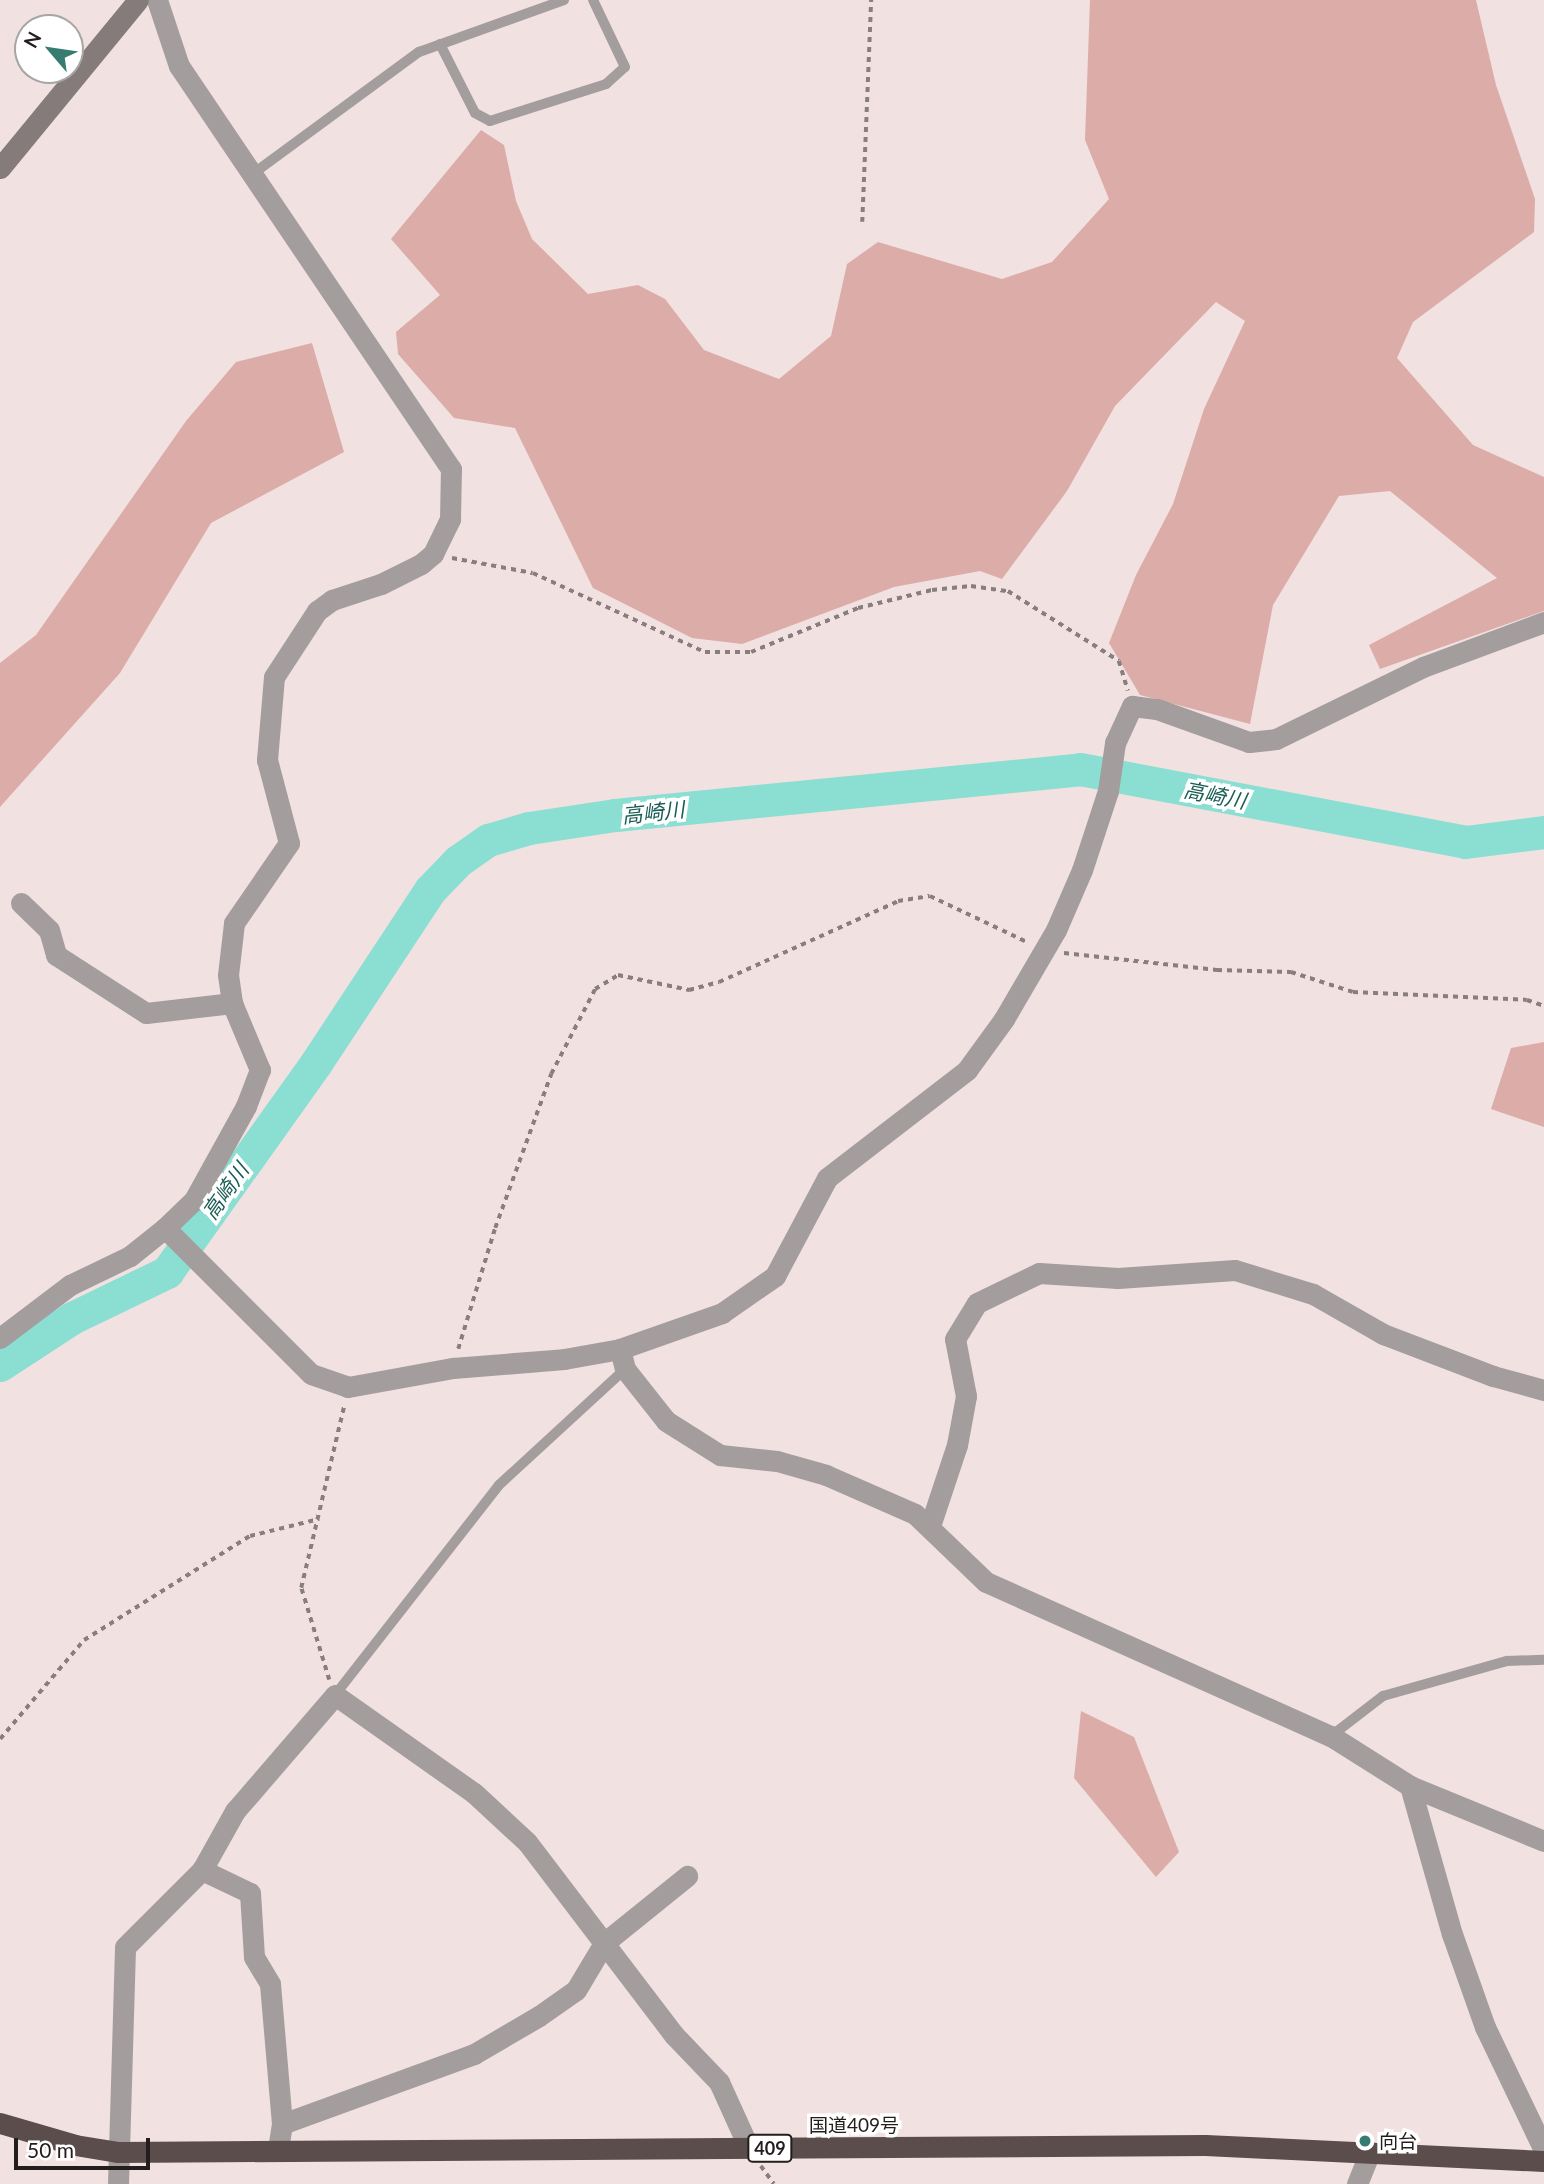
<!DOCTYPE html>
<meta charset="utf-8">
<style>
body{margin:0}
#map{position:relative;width:1544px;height:2184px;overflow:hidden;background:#f1e1e0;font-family:Lato,"Noto Sans JP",sans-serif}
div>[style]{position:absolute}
.green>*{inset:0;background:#dcaca8}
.river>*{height:33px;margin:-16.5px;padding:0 16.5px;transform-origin:16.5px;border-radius:16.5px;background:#8bded2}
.path>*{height:3.5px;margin-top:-1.75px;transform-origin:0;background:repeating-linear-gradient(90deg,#897e7e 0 5px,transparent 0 10px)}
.lane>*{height:10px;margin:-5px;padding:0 5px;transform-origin:5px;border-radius:5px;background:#a49d9d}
.street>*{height:21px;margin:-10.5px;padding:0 10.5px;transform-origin:10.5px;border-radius:10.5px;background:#a49d9d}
.secondary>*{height:21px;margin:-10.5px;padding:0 10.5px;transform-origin:10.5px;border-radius:10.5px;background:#847b7a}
.highway>*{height:21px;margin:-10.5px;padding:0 10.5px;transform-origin:10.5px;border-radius:10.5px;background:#5a4d4c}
.dots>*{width:19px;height:19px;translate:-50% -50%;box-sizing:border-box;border:4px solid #fff;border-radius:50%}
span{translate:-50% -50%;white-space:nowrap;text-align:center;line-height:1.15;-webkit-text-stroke:7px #fff;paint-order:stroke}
.shield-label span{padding:2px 5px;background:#fff;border:2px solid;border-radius:5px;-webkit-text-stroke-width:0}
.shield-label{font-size:18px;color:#231d1d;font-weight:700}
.street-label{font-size:19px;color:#231d1d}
.poi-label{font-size:19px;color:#231d1d}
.left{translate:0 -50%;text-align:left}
.water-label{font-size:21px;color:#195d55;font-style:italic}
.north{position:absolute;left:14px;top:14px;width:70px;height:70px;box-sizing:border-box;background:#fff;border:2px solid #a7a5a5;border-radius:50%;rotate:299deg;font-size:19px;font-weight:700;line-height:28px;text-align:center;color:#231d1d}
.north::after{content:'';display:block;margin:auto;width:24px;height:32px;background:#367c73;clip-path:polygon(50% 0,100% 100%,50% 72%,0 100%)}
.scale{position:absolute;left:14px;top:2138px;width:136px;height:32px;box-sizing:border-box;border:4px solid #231d1d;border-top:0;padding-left:9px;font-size:21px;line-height:24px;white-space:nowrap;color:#231d1d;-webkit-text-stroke:5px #fff;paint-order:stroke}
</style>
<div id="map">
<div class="green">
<i style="clip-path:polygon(1090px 0,1476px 0,1496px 85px,1535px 199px,1534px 232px,1413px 322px,1397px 358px,1473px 445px,1544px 477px,1544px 611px,1380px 669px,1369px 645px,1497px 578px,1390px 491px,1339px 496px,1273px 605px,1250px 724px,1140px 695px,1109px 643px,1136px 575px,1173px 504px,1204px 409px,1245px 321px,1216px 302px,1115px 406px,1067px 491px,1002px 579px,980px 571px,894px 587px,742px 644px,692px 638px,593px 588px,515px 428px,454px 418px,398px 354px,396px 332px,440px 295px,391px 239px,481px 130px,504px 145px,516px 201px,532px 239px,588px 294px,638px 285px,665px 299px,704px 350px,779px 379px,831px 336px,847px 264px,878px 242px,1002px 279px,1052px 262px,1109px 199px,1085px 140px)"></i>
<i style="clip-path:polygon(312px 343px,344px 452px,211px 523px,120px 673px,0 807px,0 663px,36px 635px,186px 421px,236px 362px)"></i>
<i style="clip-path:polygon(1544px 1042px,1544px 1127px,1491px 1109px,1511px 1048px)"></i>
<i style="clip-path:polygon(1081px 1711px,1134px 1737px,1179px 1852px,1156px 1877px,1074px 1778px)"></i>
</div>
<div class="river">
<i style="left:0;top:1365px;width:86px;rotate:-33.1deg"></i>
<i style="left:72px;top:1318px;width:106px;rotate:-25.8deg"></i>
<i style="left:167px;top:1272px;width:257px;rotate:-54.5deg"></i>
<i style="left:316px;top:1063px;width:207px;rotate:-56.6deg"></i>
<i style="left:430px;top:890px;width:40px;rotate:-46deg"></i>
<i style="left:458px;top:861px;width:37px;rotate:-35deg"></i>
<i style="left:488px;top:840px;width:43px;rotate:-16.3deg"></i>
<i style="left:529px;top:828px;width:87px;rotate:-8.6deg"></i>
<i style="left:615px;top:815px;width:467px;rotate:-5.6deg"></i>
<i style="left:1080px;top:769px;width:392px;rotate:10.7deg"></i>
<i style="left:1465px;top:842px;width:80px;rotate:-7.2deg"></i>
</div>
<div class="path">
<i style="left:862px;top:222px;width:222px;rotate:-87.7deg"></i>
<i style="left:452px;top:558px;width:82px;rotate:10.5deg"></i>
<i style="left:533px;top:573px;width:189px;rotate:24.7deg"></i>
<i style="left:705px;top:652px;width:46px"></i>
<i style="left:751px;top:652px;width:116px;rotate:-22.4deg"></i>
<i style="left:858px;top:608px;width:76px;rotate:-13.7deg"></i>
<i style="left:932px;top:590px;width:39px;rotate:-6deg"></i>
<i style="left:971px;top:586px;width:37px;rotate:8deg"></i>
<i style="left:1008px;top:591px;width:131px;rotate:32.2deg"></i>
<i style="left:1119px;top:661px;width:31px;rotate:73deg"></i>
<i style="left:1064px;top:953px;width:154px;rotate:6.3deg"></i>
<i style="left:1217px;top:970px;width:74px;rotate:1.5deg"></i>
<i style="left:1291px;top:972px;width:65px;rotate:17.9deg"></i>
<i style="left:1353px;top:992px;width:174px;rotate:2.6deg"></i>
<i style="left:1527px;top:1000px;width:18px;rotate:19deg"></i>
<i style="left:458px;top:1349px;width:127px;rotate:-73deg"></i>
<i style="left:495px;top:1228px;width:164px;rotate:-70deg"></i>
<i style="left:551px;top:1074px;width:96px;rotate:-62.6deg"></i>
<i style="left:595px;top:989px;width:27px;rotate:-31deg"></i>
<i style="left:618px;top:975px;width:73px;rotate:11.9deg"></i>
<i style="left:689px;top:990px;width:31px;rotate:-15deg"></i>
<i style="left:719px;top:982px;width:196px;rotate:-24.3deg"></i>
<i style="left:898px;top:901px;width:32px;rotate:-9deg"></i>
<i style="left:930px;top:896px;width:107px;rotate:25.4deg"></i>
<i style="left:329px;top:1680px;width:96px;rotate:-106.9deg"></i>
<i style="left:301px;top:1588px;width:187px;rotate:-76.7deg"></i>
<i style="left:0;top:1739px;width:130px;rotate:-49.7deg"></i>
<i style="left:84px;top:1640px;width:196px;rotate:-32.1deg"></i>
<i style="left:250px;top:1536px;width:71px;rotate:-13.8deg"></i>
<i style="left:761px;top:2166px;width:22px;rotate:54deg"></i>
</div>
<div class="lane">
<i style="left:440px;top:44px;width:77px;rotate:63.1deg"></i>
<i style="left:475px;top:113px;width:17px;rotate:28deg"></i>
<i style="left:490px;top:121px;width:122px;rotate:-17.7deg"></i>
<i style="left:606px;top:84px;width:25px;rotate:-42deg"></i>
<i style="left:625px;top:67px;width:74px;rotate:-115.5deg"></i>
<i style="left:254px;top:173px;width:205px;rotate:-36.3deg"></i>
<i style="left:419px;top:52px;width:154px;rotate:-19.7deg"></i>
<i style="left:335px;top:1695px;width:266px;rotate:-52deg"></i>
<i style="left:499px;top:1485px;width:171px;rotate:-42.6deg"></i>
<i style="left:1331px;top:1736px;width:66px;rotate:-37.6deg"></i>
<i style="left:1383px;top:1696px;width:129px;rotate:-15.8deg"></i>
<i style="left:1507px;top:1661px;width:37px;rotate:-2deg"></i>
</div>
<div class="street">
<i style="left:21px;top:903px;width:39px;rotate:44deg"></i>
<i style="left:49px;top:930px;width:26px;rotate:74deg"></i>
<i style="left:56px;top:955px;width:107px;rotate:32.8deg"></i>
<i style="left:146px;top:1013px;width:87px;rotate:-6.6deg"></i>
<i style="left:165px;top:1228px;width:206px;rotate:45deg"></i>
<i style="left:311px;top:1374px;width:39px;rotate:19deg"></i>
<i style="left:348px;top:1387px;width:107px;rotate:-10.3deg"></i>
<i style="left:453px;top:1368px;width:111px;rotate:-4.6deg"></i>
<i style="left:564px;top:1359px;width:57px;rotate:-10.1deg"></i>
<i style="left:620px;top:1349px;width:108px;rotate:-19.4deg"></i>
<i style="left:722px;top:1313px;width:65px;rotate:-34.9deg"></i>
<i style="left:775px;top:1276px;width:111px;rotate:-62deg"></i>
<i style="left:827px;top:1178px;width:177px;rotate:-37.6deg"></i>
<i style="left:967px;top:1070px;width:63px;rotate:-54deg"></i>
<i style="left:1004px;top:1019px;width:103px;rotate:-59.7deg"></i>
<i style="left:1056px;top:930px;width:65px;rotate:-66.6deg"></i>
<i style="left:1082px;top:870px;width:83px;rotate:-71.8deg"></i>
<i style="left:1108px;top:791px;width:49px;rotate:-81.7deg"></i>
<i style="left:1115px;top:743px;width:41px;rotate:-65.3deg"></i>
<i style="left:1132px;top:706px;width:25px;rotate:7deg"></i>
<i style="left:1157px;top:709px;width:98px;rotate:19.7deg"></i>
<i style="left:1249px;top:742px;width:27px;rotate:-6deg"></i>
<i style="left:1276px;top:739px;width:164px;rotate:-26.1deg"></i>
<i style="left:1423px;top:667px;width:129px;rotate:-20.4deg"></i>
<i style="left:0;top:1338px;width:88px;rotate:-37.1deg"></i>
<i style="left:70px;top:1285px;width:67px;rotate:-25.8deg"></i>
<i style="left:130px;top:1256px;width:45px;rotate:-38.7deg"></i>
<i style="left:165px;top:1228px;width:40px;rotate:-44deg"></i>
<i style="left:194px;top:1200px;width:107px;rotate:-61deg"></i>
<i style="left:246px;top:1106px;width:39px;rotate:-69deg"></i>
<i style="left:260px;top:1070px;width:73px;rotate:-112.7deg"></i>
<i style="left:232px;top:1003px;width:28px;rotate:-98deg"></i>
<i style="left:228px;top:975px;width:52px;rotate:-83.4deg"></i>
<i style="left:234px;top:923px;width:97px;rotate:-55.5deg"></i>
<i style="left:289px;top:843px;width:86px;rotate:-104.8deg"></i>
<i style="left:267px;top:760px;width:83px;rotate:-85.2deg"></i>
<i style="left:274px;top:677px;width:79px;rotate:-56.9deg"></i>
<i style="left:317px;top:611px;width:19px;rotate:-36deg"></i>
<i style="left:332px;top:600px;width:52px;rotate:-18.1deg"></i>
<i style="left:381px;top:584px;width:45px;rotate:-26.6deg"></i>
<i style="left:421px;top:564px;width:16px;rotate:-40deg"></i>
<i style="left:433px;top:554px;width:39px;rotate:-64deg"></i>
<i style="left:450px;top:519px;width:50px;rotate:-88.9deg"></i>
<i style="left:451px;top:469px;width:486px;rotate:-124deg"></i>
<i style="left:179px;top:66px;width:70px;rotate:-108.4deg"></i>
<i style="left:620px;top:1349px;width:21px;rotate:76deg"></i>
<i style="left:625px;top:1369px;width:66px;rotate:51.7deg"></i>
<i style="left:666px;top:1421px;width:64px;rotate:32.2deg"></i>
<i style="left:720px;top:1455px;width:57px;rotate:6deg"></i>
<i style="left:777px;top:1461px;width:51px;rotate:15.9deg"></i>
<i style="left:826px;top:1475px;width:97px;rotate:23.7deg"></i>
<i style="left:915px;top:1514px;width:98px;rotate:43.8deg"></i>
<i style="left:986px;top:1582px;width:378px;rotate:24.1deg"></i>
<i style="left:1331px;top:1736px;width:93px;rotate:32.3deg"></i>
<i style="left:1410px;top:1786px;width:145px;rotate:22.3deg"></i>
<i style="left:930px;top:1526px;width:85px;rotate:-71.6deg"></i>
<i style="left:957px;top:1445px;width:50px;rotate:-79.6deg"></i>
<i style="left:966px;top:1396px;width:58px;rotate:-100.9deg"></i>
<i style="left:955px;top:1339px;width:42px;rotate:-58.6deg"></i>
<i style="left:977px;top:1303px;width:69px;rotate:-25.8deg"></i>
<i style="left:1039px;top:1273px;width:79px;rotate:3.6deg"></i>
<i style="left:1118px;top:1278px;width:117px;rotate:-3.9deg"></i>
<i style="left:1235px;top:1270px;width:82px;rotate:17.1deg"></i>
<i style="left:1313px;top:1294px;width:81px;rotate:29.7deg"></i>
<i style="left:1383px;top:1334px;width:118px;rotate:20.9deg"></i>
<i style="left:1493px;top:1376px;width:53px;rotate:15.4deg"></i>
<i style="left:1410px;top:1786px;width:154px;rotate:74.2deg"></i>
<i style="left:1452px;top:1934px;width:99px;rotate:70.5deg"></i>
<i style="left:1485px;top:2027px;width:136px;rotate:64.4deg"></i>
<i style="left:202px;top:1870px;width:53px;rotate:25.6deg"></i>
<i style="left:250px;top:1893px;width:64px;rotate:86.4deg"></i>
<i style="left:254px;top:1957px;width:31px;rotate:59deg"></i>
<i style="left:270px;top:1984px;width:141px;rotate:85.1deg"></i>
<i style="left:278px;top:2149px;width:25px;rotate:-81deg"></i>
<i style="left:282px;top:2124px;width:204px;rotate:-20deg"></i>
<i style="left:474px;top:2054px;width:75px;rotate:-30.3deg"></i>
<i style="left:539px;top:2016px;width:45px;rotate:-35.1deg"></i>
<i style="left:576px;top:1990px;width:55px;rotate:-59.2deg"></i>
<i style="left:604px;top:1943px;width:107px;rotate:-38.9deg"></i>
<i style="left:118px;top:2184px;width:237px;rotate:-88.3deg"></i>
<i style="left:125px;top:1947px;width:109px;rotate:-45deg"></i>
<i style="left:202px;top:1870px;width:68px;rotate:-60.8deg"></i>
<i style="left:235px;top:1811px;width:153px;rotate:-49.2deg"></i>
<i style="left:335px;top:1695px;width:170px;rotate:35.2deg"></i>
<i style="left:474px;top:1793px;width:72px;rotate:42.8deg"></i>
<i style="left:527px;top:1842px;width:243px;rotate:52.7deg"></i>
<i style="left:674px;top:2035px;width:65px;rotate:46.2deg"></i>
<i style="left:719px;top:2082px;width:72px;rotate:65.6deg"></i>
<i style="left:1357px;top:2184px;width:35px;rotate:-68deg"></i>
</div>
<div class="secondary">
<i style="left:0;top:168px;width:217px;rotate:-50.6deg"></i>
</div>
<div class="highway">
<i style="left:0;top:2123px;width:78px;rotate:16.3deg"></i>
<i style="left:75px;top:2145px;width:44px;rotate:9.2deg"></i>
<i style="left:118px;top:2152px;width:1087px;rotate:-0.37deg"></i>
<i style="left:1205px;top:2145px;width:339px;rotate:2.7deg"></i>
</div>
<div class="dots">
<i style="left:1365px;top:2141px;background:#367c73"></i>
</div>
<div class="shield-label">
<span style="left:770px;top:2148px">409</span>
</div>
<div class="street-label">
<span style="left:854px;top:2125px">国道409号</span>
</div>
<div class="poi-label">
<span class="left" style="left:1379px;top:2141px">向台</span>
</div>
<div class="water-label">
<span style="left:1215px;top:795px;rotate:11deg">高崎川</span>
<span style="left:653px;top:812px;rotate:-6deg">高崎川</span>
<span style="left:225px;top:1191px;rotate:-55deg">高崎川</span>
</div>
<div class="north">N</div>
<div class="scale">50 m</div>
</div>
